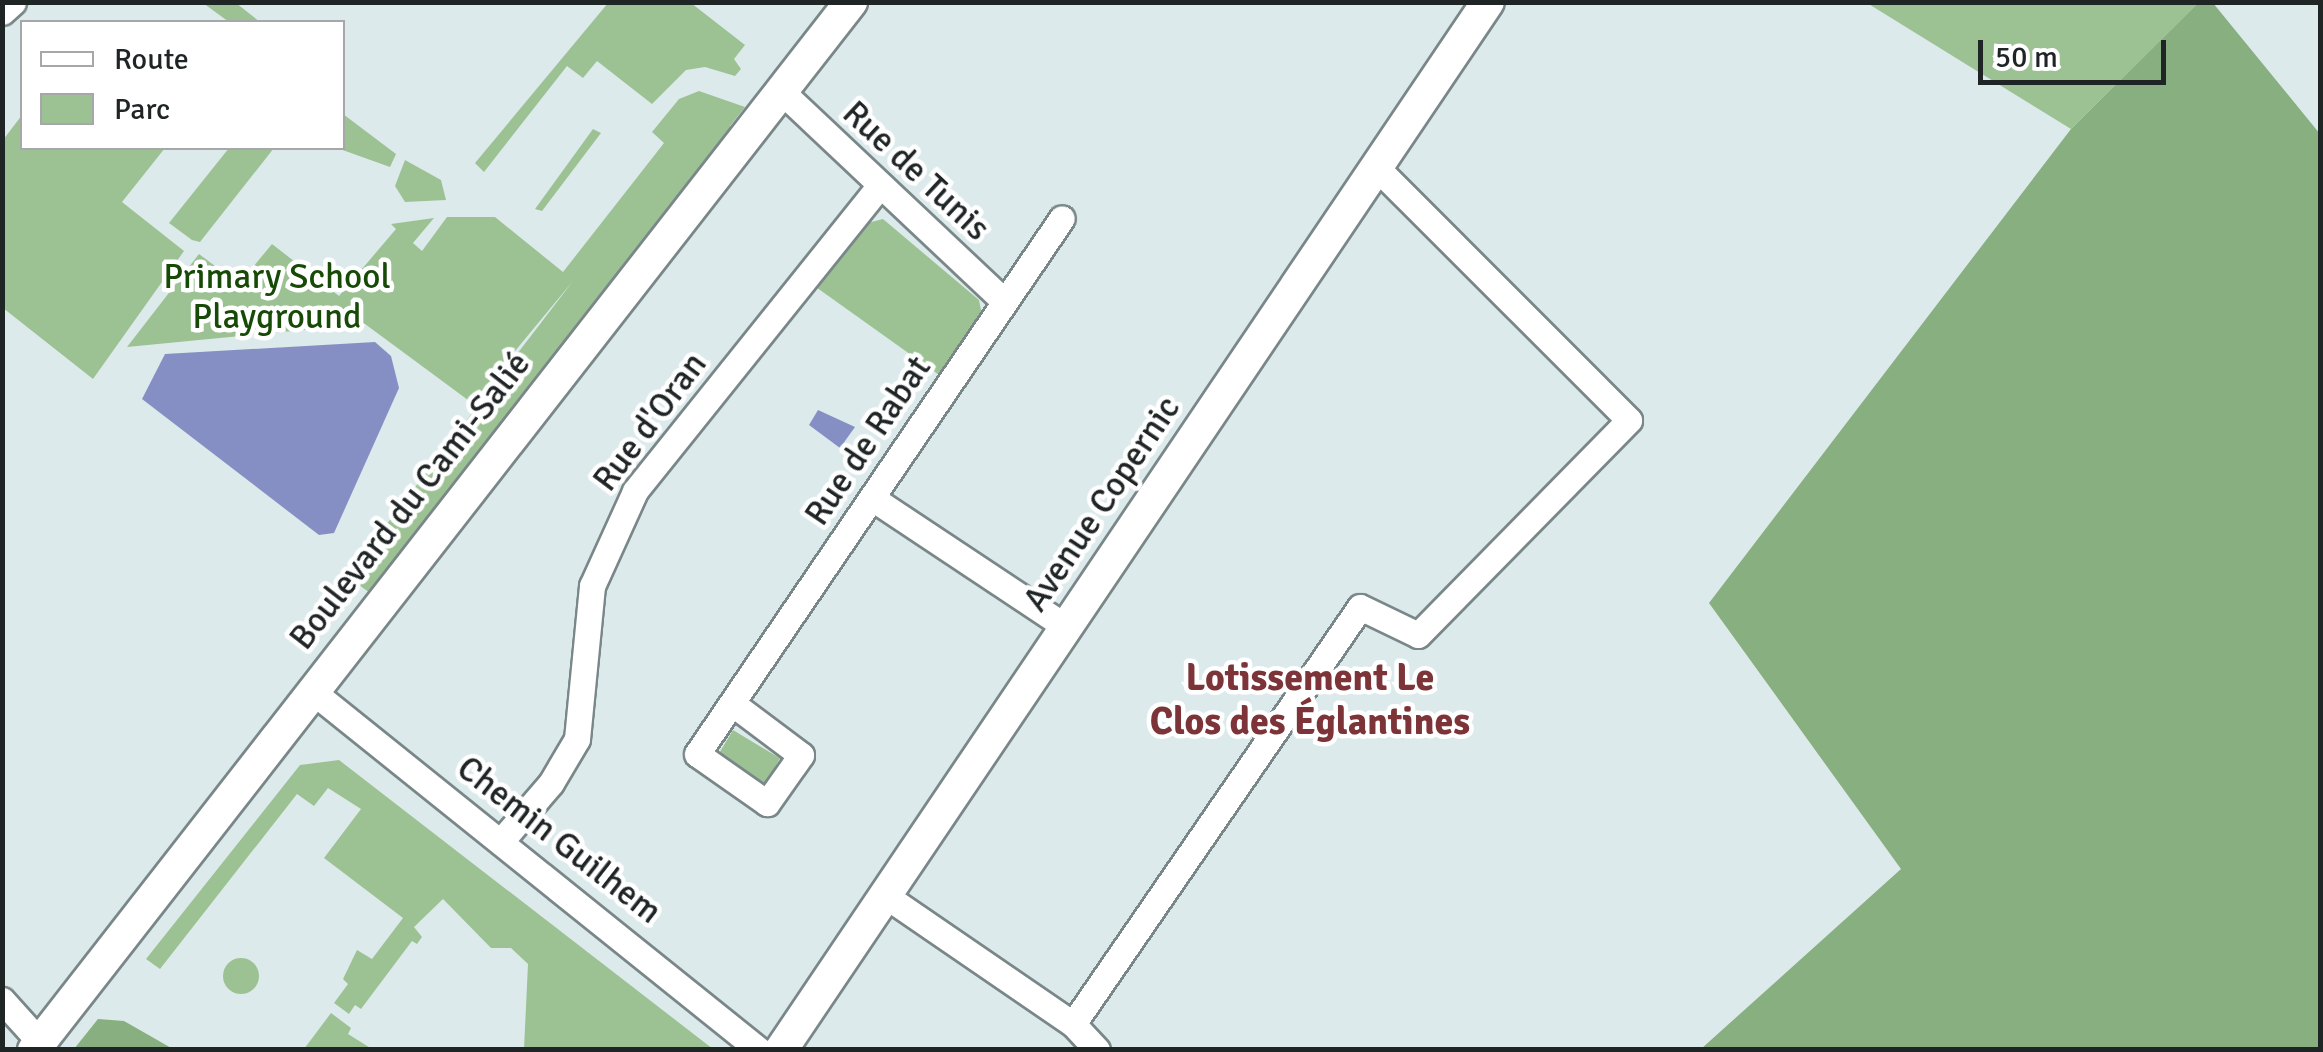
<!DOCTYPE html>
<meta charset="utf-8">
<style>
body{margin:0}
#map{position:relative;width:2323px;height:1052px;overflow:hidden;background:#dceaec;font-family:Signika,sans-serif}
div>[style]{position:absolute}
.green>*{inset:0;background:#9cc294;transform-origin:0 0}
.round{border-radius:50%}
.forest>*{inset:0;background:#88af7f}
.water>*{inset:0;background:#868fc4}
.roads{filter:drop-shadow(2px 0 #7a8789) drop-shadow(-2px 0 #7a8789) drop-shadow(0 2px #7a8789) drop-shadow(0 -2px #7a8789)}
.minor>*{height:25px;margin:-12.5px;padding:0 12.5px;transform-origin:12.5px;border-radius:12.5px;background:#fff}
.tertiary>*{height:32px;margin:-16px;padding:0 16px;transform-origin:16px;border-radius:16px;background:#fff}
span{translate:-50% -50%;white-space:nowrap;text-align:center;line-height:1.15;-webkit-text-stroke:9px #fff;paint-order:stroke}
.street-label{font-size:35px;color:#1f2425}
.park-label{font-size:35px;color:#164a06}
.neighbourhood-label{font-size:38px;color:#7c3439;font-weight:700}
.frame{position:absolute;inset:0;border:5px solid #1f2425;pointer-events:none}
.legend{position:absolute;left:20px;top:20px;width:325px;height:130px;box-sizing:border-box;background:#fff;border:2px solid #a5a7a8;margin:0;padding:12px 18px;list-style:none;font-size:30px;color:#1f2425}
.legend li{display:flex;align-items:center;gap:20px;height:50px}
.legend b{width:50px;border:2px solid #a5a7a8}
.scale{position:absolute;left:1978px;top:40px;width:188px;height:45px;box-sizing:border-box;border:5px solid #1f2425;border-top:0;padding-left:12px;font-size:30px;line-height:35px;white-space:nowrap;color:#1f2425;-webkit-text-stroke:8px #fff;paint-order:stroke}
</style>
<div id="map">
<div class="green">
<i style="clip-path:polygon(203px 3px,236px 3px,260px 22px,229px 22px)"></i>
<i style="clip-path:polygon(608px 3px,691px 3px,745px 45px,734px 59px,741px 69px,735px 76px,705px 67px,686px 70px,652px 104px,597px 61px,583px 78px,567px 66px,484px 172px,475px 163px)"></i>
<i style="clip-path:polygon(1867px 3px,2198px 3px,2071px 129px)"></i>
<i style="clip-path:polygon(699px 91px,745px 107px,730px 126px,738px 132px,374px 596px,347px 576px,573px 281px,472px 403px,365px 324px,127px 347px,199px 254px,239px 284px,272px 244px,339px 296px,396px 229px,391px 224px,434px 218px,413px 243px,422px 251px,447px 217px,495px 217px,563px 272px,664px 143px,652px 132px,679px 99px)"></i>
<i style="clip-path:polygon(343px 114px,396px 154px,390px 167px,337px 148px,342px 148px)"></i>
<i style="clip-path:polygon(22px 115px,22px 148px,165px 148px,122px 202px,184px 251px,93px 379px,3px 308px,3px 140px)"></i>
<i style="clip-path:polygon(593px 129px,601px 133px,542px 211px,535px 209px)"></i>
<i style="clip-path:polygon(229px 148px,274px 148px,200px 242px,192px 240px,169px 223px)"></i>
<i style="clip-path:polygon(405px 160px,441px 180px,446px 200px,405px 202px,395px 186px)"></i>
<i style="clip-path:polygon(883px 219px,979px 300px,982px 315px,942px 377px,813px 285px,860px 225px)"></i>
<i style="left:733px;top:730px;width:55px;height:32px;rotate:31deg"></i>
<i style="clip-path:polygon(339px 760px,713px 1049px,524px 1049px,528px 964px,511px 948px,491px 948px,443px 899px,414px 927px,422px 937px,417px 944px,412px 941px,361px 1009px,355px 1005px,349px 1014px,334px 1003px,348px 984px,343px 979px,357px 950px,372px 959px,403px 918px,324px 858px,361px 809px,328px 788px,314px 806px,297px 794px,160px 969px,146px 959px,300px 765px)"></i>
<i class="round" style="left:223px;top:958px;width:36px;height:36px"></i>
<i style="clip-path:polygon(331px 1013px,351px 1028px,348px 1034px,372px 1049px,304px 1049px)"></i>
</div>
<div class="forest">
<i style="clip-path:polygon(2198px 3px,2213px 3px,2320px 134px,2320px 1049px,1701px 1049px,1901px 869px,1709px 603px,2071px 129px)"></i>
<i style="clip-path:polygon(98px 1019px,124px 1021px,173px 1049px,74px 1049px)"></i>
</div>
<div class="water">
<i style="clip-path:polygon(375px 342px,391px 356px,399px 388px,334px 533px,319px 535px,142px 399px,165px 354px)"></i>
<i style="clip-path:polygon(818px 410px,855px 427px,840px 448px,809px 425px)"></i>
</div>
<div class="roads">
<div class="minor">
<i style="left:2px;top:12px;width:15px;rotate:-42deg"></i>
<i style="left:781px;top:91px;width:306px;rotate:43.3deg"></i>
<i style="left:872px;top:498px;width:235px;rotate:33.6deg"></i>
<i style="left:312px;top:691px;width:573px;rotate:38.77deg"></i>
<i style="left:733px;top:704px;width:85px;rotate:36.9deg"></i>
<i style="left:801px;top:755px;width:59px;rotate:125.3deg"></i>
<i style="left:767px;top:803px;width:85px;rotate:-145deg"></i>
<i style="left:697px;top:754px;width:648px;rotate:-55.75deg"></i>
<i style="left:502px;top:840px;width:75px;rotate:-49.3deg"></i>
<i style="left:551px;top:783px;width:51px;rotate:-59.4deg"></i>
<i style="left:577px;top:739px;width:154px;rotate:-84.4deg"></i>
<i style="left:592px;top:586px;width:104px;rotate:-65.6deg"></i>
<i style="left:635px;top:491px;width:392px;rotate:-51.3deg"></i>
<i style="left:883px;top:894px;width:230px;rotate:34.4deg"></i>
<i style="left:1073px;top:1024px;width:35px;rotate:47deg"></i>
<i style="left:2px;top:1000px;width:57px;rotate:47.9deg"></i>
<i style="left:1073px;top:1024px;width:506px;rotate:-55.46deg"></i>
<i style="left:1360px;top:607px;width:64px;rotate:25.8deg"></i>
<i style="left:1418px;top:635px;width:301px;rotate:-45.5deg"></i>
<i style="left:1629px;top:420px;width:358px;rotate:-135deg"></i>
</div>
<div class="tertiary">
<i style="left:34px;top:1050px;width:1329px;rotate:-52.06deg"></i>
<i style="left:781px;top:1050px;width:1264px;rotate:-56deg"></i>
</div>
</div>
<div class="street-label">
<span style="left:916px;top:171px;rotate:43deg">Rue de Tunis</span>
<span style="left:650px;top:422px;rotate:-53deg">Rue d'Oran</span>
<span style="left:868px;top:441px;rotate:-56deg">Rue de Rabat</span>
<span style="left:410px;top:501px;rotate:-52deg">Boulevard du Cami-Salié</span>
<span style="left:1102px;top:504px;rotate:-56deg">Avenue Copernic</span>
<span style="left:559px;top:840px;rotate:38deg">Chemin Guilhem</span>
</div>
<div class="park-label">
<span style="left:277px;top:297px">Primary School<br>Playground</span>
</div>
<div class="neighbourhood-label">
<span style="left:1310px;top:700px">Lotissement Le<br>Clos des Églantines</span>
</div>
<div class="frame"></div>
<ul class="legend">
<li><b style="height:12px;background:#fff"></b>Route</li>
<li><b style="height:28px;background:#9cc294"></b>Parc</li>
</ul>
<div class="scale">50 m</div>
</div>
